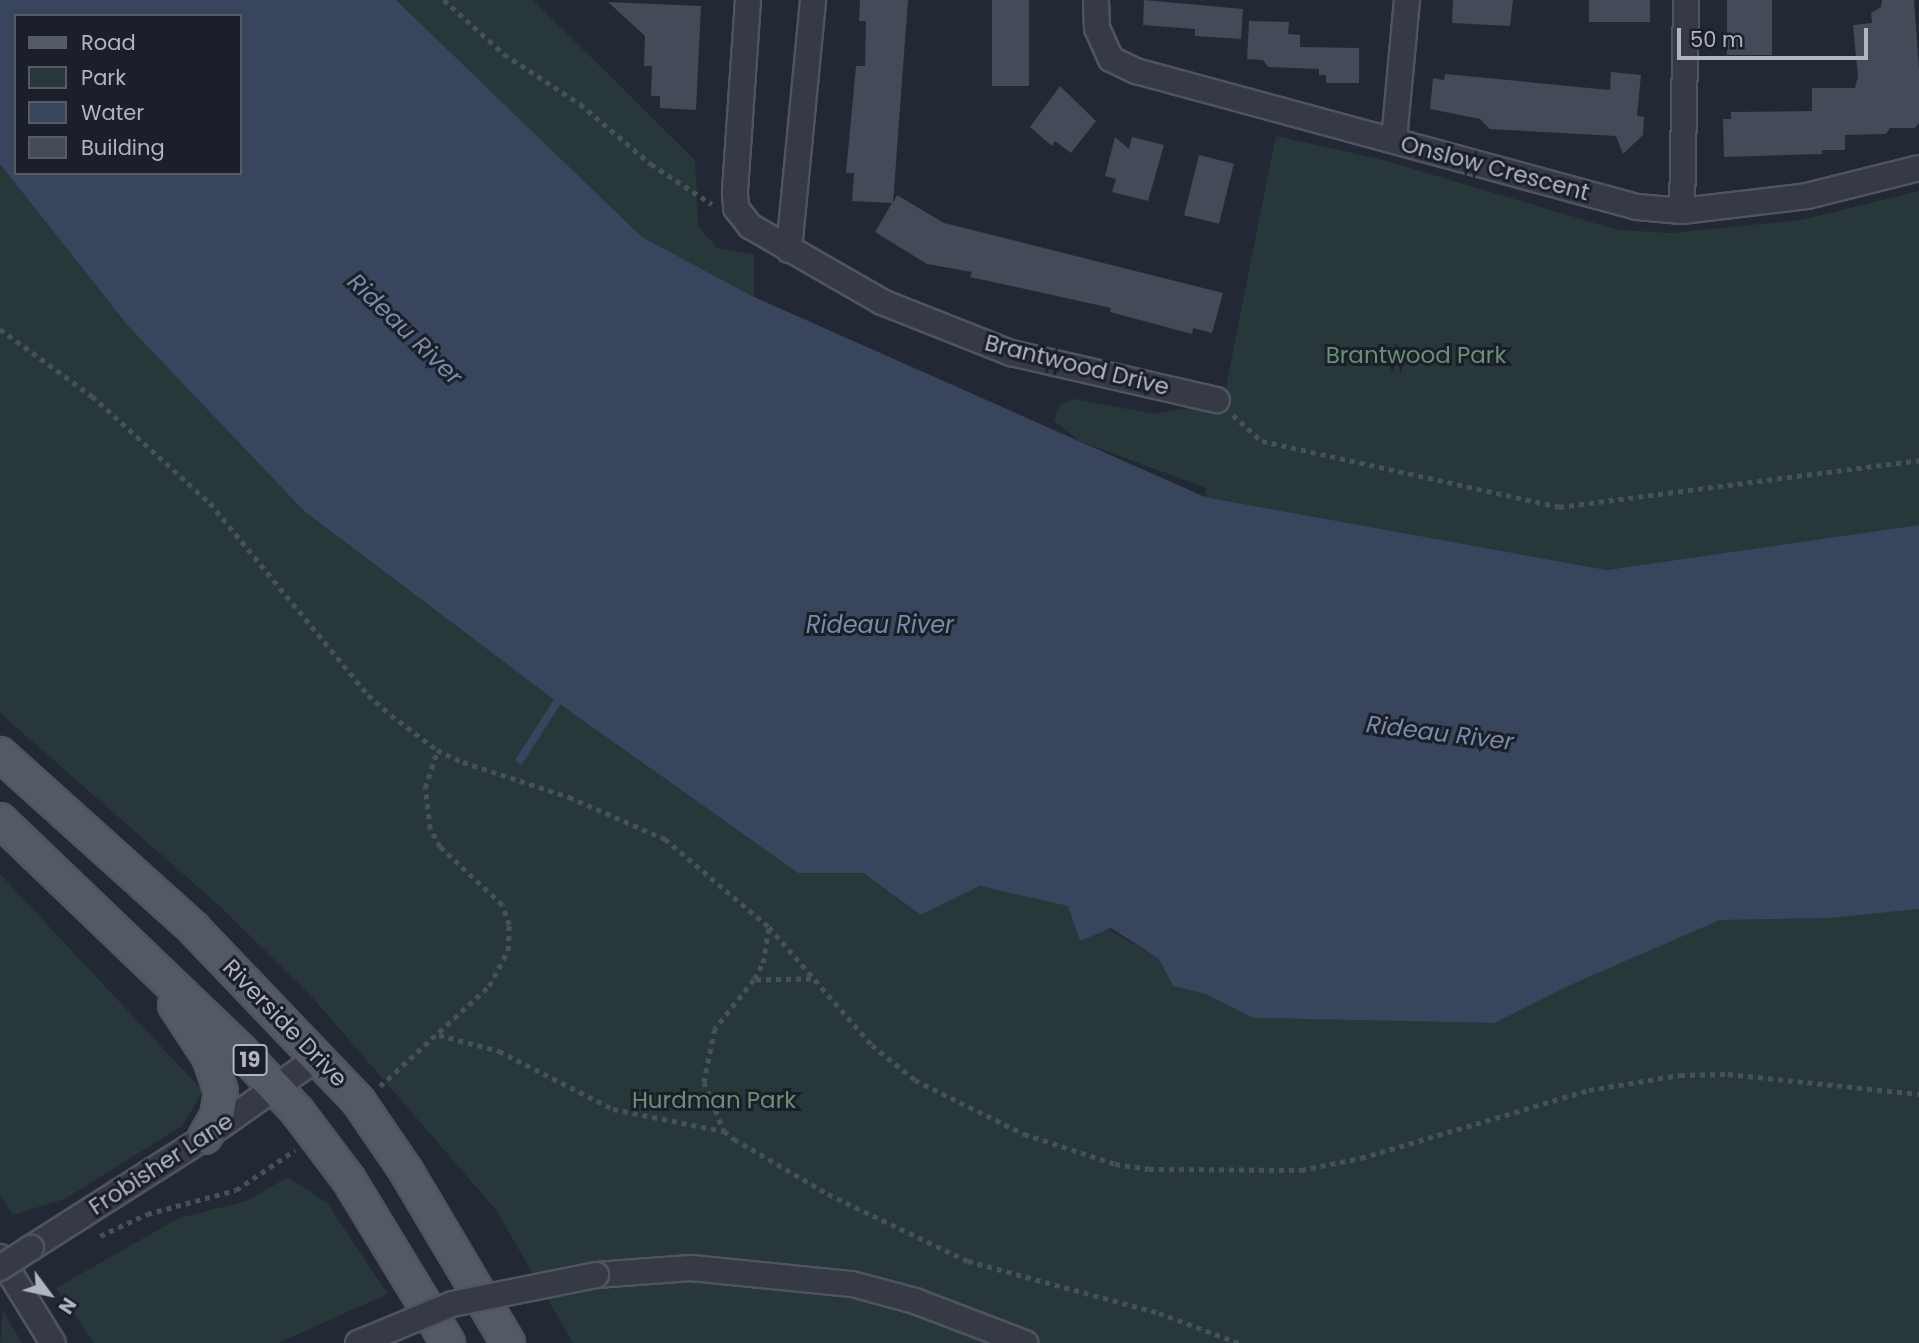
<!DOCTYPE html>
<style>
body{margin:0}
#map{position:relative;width:1919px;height:1343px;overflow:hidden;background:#222834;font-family:Poppins,sans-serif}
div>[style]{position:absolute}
.green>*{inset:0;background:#283739}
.water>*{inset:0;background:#39455c}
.stream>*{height:8px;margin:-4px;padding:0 4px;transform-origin:4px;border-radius:4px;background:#39455c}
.building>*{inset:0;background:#434b58;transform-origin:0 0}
.path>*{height:4.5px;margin-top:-2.25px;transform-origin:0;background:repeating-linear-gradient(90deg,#455356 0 5px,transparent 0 10px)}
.roads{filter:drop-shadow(2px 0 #4f555f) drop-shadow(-2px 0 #4f555f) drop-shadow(0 2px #4f555f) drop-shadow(0 -2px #4f555f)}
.minor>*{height:24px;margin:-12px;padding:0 12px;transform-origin:12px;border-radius:12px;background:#353a45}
.major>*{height:32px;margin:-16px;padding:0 16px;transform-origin:16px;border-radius:16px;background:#535965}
.bridges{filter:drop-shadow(2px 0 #4f555f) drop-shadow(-2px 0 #4f555f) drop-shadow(0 2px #4f555f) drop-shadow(0 -2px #4f555f)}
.minor-bridge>*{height:24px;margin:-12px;padding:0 12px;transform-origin:12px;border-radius:12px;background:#353a45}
span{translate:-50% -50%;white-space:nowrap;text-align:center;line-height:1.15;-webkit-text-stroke:6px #1a1f29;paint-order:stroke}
.shield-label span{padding:2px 5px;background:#1a1f29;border:2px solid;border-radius:5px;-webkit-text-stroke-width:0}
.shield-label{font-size:21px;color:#afb5c1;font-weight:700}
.street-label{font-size:23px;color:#afb5c1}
.park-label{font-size:23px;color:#6a8f75}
.water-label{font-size:24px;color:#7b8aa7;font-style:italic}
.legend{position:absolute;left:14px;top:14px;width:228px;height:161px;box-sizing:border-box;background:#1a1f29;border:2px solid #565b66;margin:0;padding:9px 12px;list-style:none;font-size:21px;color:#afb5c1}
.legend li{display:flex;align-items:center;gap:14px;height:35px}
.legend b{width:35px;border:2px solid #565b66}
.north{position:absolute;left:14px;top:1259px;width:70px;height:70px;-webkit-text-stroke:5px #1a1f29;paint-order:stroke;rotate:123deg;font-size:19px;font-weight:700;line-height:28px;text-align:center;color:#afb5c1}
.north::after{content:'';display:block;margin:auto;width:24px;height:32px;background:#afb5c1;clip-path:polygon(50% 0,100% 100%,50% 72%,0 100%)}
.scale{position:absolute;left:1677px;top:28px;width:191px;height:32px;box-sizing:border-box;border:4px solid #afb5c1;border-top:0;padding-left:9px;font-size:21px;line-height:24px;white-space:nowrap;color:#afb5c1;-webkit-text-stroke:5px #1a1f29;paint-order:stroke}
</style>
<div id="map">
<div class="green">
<i style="clip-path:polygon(396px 0,533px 0,695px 160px,698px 226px,717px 248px,754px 254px,754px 297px,642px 237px)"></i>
<i style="clip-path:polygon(1276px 136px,1383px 160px,1618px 230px,1671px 233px,1801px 220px,1919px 191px,1919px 525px,1607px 570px,1205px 497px,1206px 488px,1079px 441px,1054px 421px,1059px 405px,1074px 399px,1155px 414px,1223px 402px)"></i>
<i style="clip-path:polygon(0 164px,128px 326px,304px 511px,557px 702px,798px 873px,863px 873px,921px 915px,980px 886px,1069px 906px,1159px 959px,1173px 986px,1206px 994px,1253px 1018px,1495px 1023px,1566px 987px,1720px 920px,1831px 918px,1919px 909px,1919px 1343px,573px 1343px,496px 1210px,312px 997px,224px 910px,0 713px)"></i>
<i style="clip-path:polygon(0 874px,203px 1091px,182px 1126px,65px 1199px,13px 1215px,0 1195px)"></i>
<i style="clip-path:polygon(288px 1177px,327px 1203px,388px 1294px,278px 1343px,94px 1343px,56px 1288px,179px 1218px,247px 1201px)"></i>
<i style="clip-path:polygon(3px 1311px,22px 1343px,0 1343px)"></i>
</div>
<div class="water">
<i style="clip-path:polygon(evenodd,0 0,396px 0,642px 237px,754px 297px,1205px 497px,1607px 570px,1919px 525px,1919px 909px,1831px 918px,1720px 920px,1566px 987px,1495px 1023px,1253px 1018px,1206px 994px,1173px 986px,1159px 959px,1111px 928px,1080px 941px,1068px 906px,980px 886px,921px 915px,863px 873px,798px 873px,557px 702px,304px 511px,128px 326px,0 164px,0 0,16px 16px,240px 16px,240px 173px,16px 173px,16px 16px)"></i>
</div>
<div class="stream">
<i style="left:520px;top:760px;width:69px;rotate:-57.5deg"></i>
</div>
<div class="building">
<i style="clip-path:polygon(860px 0,908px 0,893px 203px,897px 195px,944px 223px,1223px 293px,1212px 333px,1193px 328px,1192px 334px,1110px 312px,1111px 308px,970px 277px,972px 272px,927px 264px,875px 232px,892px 203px,852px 201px,854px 173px,846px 173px,856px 66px,865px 66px,866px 21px,859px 21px)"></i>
<i style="left:992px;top:0;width:37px;height:86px"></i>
<i style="clip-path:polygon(1144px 0,1243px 9px,1241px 39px,1195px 36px,1195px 29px,1143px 25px)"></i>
<i style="clip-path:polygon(1453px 0,1513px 0,1510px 26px,1452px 23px)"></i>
<i style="left:1589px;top:0;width:61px;height:22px"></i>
<i style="left:1727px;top:0;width:45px;height:55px"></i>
<i style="clip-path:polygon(1882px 0,1914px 0,1919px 69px,1919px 123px,1915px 128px,1890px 128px,1886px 134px,1845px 135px,1845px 150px,1822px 150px,1822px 154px,1724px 157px,1723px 119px,1731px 119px,1731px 112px,1812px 111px,1812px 88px,1855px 88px,1858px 77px,1853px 25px,1872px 23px,1871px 13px,1881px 7px)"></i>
<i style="clip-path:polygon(608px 2px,701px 6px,696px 110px,660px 108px,660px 96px,651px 96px,652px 66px,644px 66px,645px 36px)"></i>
<i style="clip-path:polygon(1249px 21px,1289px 22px,1288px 34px,1300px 35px,1300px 47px,1359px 48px,1359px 83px,1326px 83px,1326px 75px,1319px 75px,1319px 69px,1268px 67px,1263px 60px,1247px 59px)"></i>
<i style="clip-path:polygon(1611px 72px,1641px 75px,1637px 116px,1644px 117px,1643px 135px,1623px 154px,1616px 136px,1490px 129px,1480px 119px,1430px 109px,1433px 78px,1444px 80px,1445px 74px,1610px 90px)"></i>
<i style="clip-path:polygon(1060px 86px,1096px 121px,1071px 153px,1055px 141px,1052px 146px,1030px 127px)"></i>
<i style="clip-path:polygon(1115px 137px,1129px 149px,1132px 137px,1164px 145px,1148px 201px,1112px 192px,1116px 179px,1105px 176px)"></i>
<i style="left:1199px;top:155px;width:36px;height:62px;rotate:14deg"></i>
</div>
<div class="path">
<i style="left:444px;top:0;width:81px;rotate:42deg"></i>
<i style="left:504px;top:54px;width:91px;rotate:33.3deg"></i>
<i style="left:580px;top:104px;width:93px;rotate:40.2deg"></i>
<i style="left:651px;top:164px;width:73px;rotate:33.3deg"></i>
<i style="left:0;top:329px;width:114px;rotate:36.1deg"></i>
<i style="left:92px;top:396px;width:159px;rotate:42.2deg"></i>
<i style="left:210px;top:503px;width:249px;rotate:50.5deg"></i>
<i style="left:368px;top:695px;width:30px;rotate:41deg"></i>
<i style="left:391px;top:715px;width:58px;rotate:37.3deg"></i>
<i style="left:437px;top:750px;width:29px;rotate:25deg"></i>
<i style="left:463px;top:762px;width:112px;rotate:18.3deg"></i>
<i style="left:569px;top:797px;width:105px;rotate:23.6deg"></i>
<i style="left:665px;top:839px;width:136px;rotate:40.2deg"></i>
<i style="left:769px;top:927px;width:157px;rotate:48.9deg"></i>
<i style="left:872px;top:1045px;width:55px;rotate:39.1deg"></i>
<i style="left:915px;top:1080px;width:122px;rotate:26.4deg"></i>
<i style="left:1024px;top:1134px;width:96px;rotate:18.2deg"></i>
<i style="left:1115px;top:1164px;width:34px;rotate:8deg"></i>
<i style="left:1149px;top:1169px;width:152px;rotate:0.4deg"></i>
<i style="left:1301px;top:1170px;width:61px;rotate:-11.3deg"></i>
<i style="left:1361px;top:1158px;width:238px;rotate:-16.6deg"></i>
<i style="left:1589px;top:1090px;width:92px;rotate:-9.4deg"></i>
<i style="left:1680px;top:1075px;width:48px;rotate:-1.2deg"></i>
<i style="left:1728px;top:1074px;width:192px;rotate:6deg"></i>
<i style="left:1233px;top:415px;width:39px;rotate:42deg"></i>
<i style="left:1262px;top:441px;width:304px;rotate:12.5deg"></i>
<i style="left:1559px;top:507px;width:363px;rotate:-7.4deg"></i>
<i style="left:754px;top:979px;width:18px;rotate:-61deg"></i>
<i style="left:763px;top:963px;width:36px;rotate:-81deg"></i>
<i style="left:811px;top:979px;width:57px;rotate:179deg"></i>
<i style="left:754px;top:980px;width:63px;rotate:128.5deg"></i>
<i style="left:715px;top:1029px;width:54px;rotate:101.7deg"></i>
<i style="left:704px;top:1082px;width:53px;rotate:67.8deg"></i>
<i style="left:724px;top:1131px;width:13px;rotate:39deg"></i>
<i style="left:734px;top:1139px;width:109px;rotate:30.3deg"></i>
<i style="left:828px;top:1194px;width:155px;rotate:25.6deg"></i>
<i style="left:968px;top:1261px;width:198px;rotate:15.2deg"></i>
<i style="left:1159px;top:1313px;width:85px;rotate:20.6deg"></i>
<i style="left:439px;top:1035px;width:62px;rotate:14.9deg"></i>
<i style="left:499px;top:1051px;width:128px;rotate:27deg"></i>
<i style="left:613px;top:1109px;width:112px;rotate:11.3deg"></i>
<i style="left:380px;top:1086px;width:148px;rotate:-42.5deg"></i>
<i style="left:489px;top:986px;width:40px;rotate:-62deg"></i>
<i style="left:508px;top:951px;width:26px;rotate:-88deg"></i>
<i style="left:509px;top:925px;width:21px;rotate:-109deg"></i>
<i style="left:502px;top:905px;width:85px;rotate:-136.9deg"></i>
<i style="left:440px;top:847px;width:21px;rotate:-119deg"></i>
<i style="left:430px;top:829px;width:41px;rotate:-97deg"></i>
<i style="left:425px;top:788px;width:40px;rotate:-72deg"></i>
<i style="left:100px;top:1236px;width:52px;rotate:-25.1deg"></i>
<i style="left:147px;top:1214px;width:92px;rotate:-15.1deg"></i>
<i style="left:236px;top:1190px;width:71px;rotate:-34.1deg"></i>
</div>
<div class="roads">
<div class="minor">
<i style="left:748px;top:0;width:193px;rotate:93.9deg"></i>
<i style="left:735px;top:193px;width:15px;rotate:86deg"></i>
<i style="left:736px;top:208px;width:23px;rotate:52deg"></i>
<i style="left:750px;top:226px;width:152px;rotate:29.9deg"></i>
<i style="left:882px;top:302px;width:139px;rotate:21.6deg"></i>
<i style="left:1011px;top:353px;width:211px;rotate:12.9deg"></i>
<i style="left:1096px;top:0;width:28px;rotate:88deg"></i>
<i style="left:1097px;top:28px;width:34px;rotate:66deg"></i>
<i style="left:1111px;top:59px;width:28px;rotate:26deg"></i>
<i style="left:1136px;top:71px;width:519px;rotate:15.19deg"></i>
<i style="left:1637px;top:207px;width:45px;rotate:5.1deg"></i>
<i style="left:1682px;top:211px;width:126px;rotate:-6.8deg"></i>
<i style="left:1807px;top:196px;width:115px;rotate:-14deg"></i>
<i style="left:1394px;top:140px;width:141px;rotate:-84.7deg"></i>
<i style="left:1682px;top:211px;width:211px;rotate:-88.9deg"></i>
<i style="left:789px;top:250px;width:251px;rotate:-84.5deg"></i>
<i style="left:31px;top:1248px;width:206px;rotate:-32.5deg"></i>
<i style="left:205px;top:1137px;width:139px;rotate:-35.1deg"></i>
<i style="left:0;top:1257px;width:101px;rotate:58.4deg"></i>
<i style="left:596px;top:1275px;width:95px;rotate:-4.2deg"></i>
<i style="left:691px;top:1268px;width:162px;rotate:5.7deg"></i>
<i style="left:852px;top:1284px;width:65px;rotate:15.1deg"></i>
<i style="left:915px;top:1301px;width:118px;rotate:20.9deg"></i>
</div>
<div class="major">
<i style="left:0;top:754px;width:260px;rotate:42deg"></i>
<i style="left:193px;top:928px;width:240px;rotate:46.3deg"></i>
<i style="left:359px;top:1102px;width:83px;rotate:55.7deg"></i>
<i style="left:406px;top:1171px;width:200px;rotate:59.3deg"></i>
<i style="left:0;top:820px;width:331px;rotate:43.8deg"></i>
<i style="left:239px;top:1049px;width:85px;rotate:46.9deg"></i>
<i style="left:297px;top:1111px;width:86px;rotate:53deg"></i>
<i style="left:349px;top:1180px;width:191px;rotate:58.7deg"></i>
<i style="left:175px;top:1005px;width:62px;rotate:56.8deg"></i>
<i style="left:209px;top:1057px;width:36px;rotate:71deg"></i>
<i style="left:221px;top:1091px;width:25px;rotate:99deg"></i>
<i style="left:217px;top:1116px;width:24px;rotate:120deg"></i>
</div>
</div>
<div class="bridges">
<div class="minor-bridge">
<i style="left:0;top:1268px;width:37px;rotate:-33deg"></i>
<i style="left:358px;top:1343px;width:102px;rotate:-22.5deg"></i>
<i style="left:452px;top:1304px;width:147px;rotate:-11.4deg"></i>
</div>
</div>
<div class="shield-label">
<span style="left:250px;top:1060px">19</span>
</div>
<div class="street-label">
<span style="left:1495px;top:168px;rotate:15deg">Onslow Crescent</span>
<span style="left:1077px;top:365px;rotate:14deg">Brantwood Drive</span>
<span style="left:285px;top:1023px;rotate:46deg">Riverside Drive</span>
<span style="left:161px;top:1164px;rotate:-33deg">Frobisher Lane</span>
</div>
<div class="park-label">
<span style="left:1416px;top:355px">Brantwood Park</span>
<span style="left:714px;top:1100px">Hurdman Park</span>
</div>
<div class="water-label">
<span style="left:405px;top:329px;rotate:44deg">Rideau River</span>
<span style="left:880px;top:625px">Rideau River</span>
<span style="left:1440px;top:733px;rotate:7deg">Rideau River</span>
</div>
<ul class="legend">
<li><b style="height:9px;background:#535965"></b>Road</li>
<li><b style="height:19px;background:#283739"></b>Park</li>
<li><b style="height:19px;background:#39455c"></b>Water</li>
<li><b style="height:19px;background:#434b58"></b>Building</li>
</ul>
<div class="north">N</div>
<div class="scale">50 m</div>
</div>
